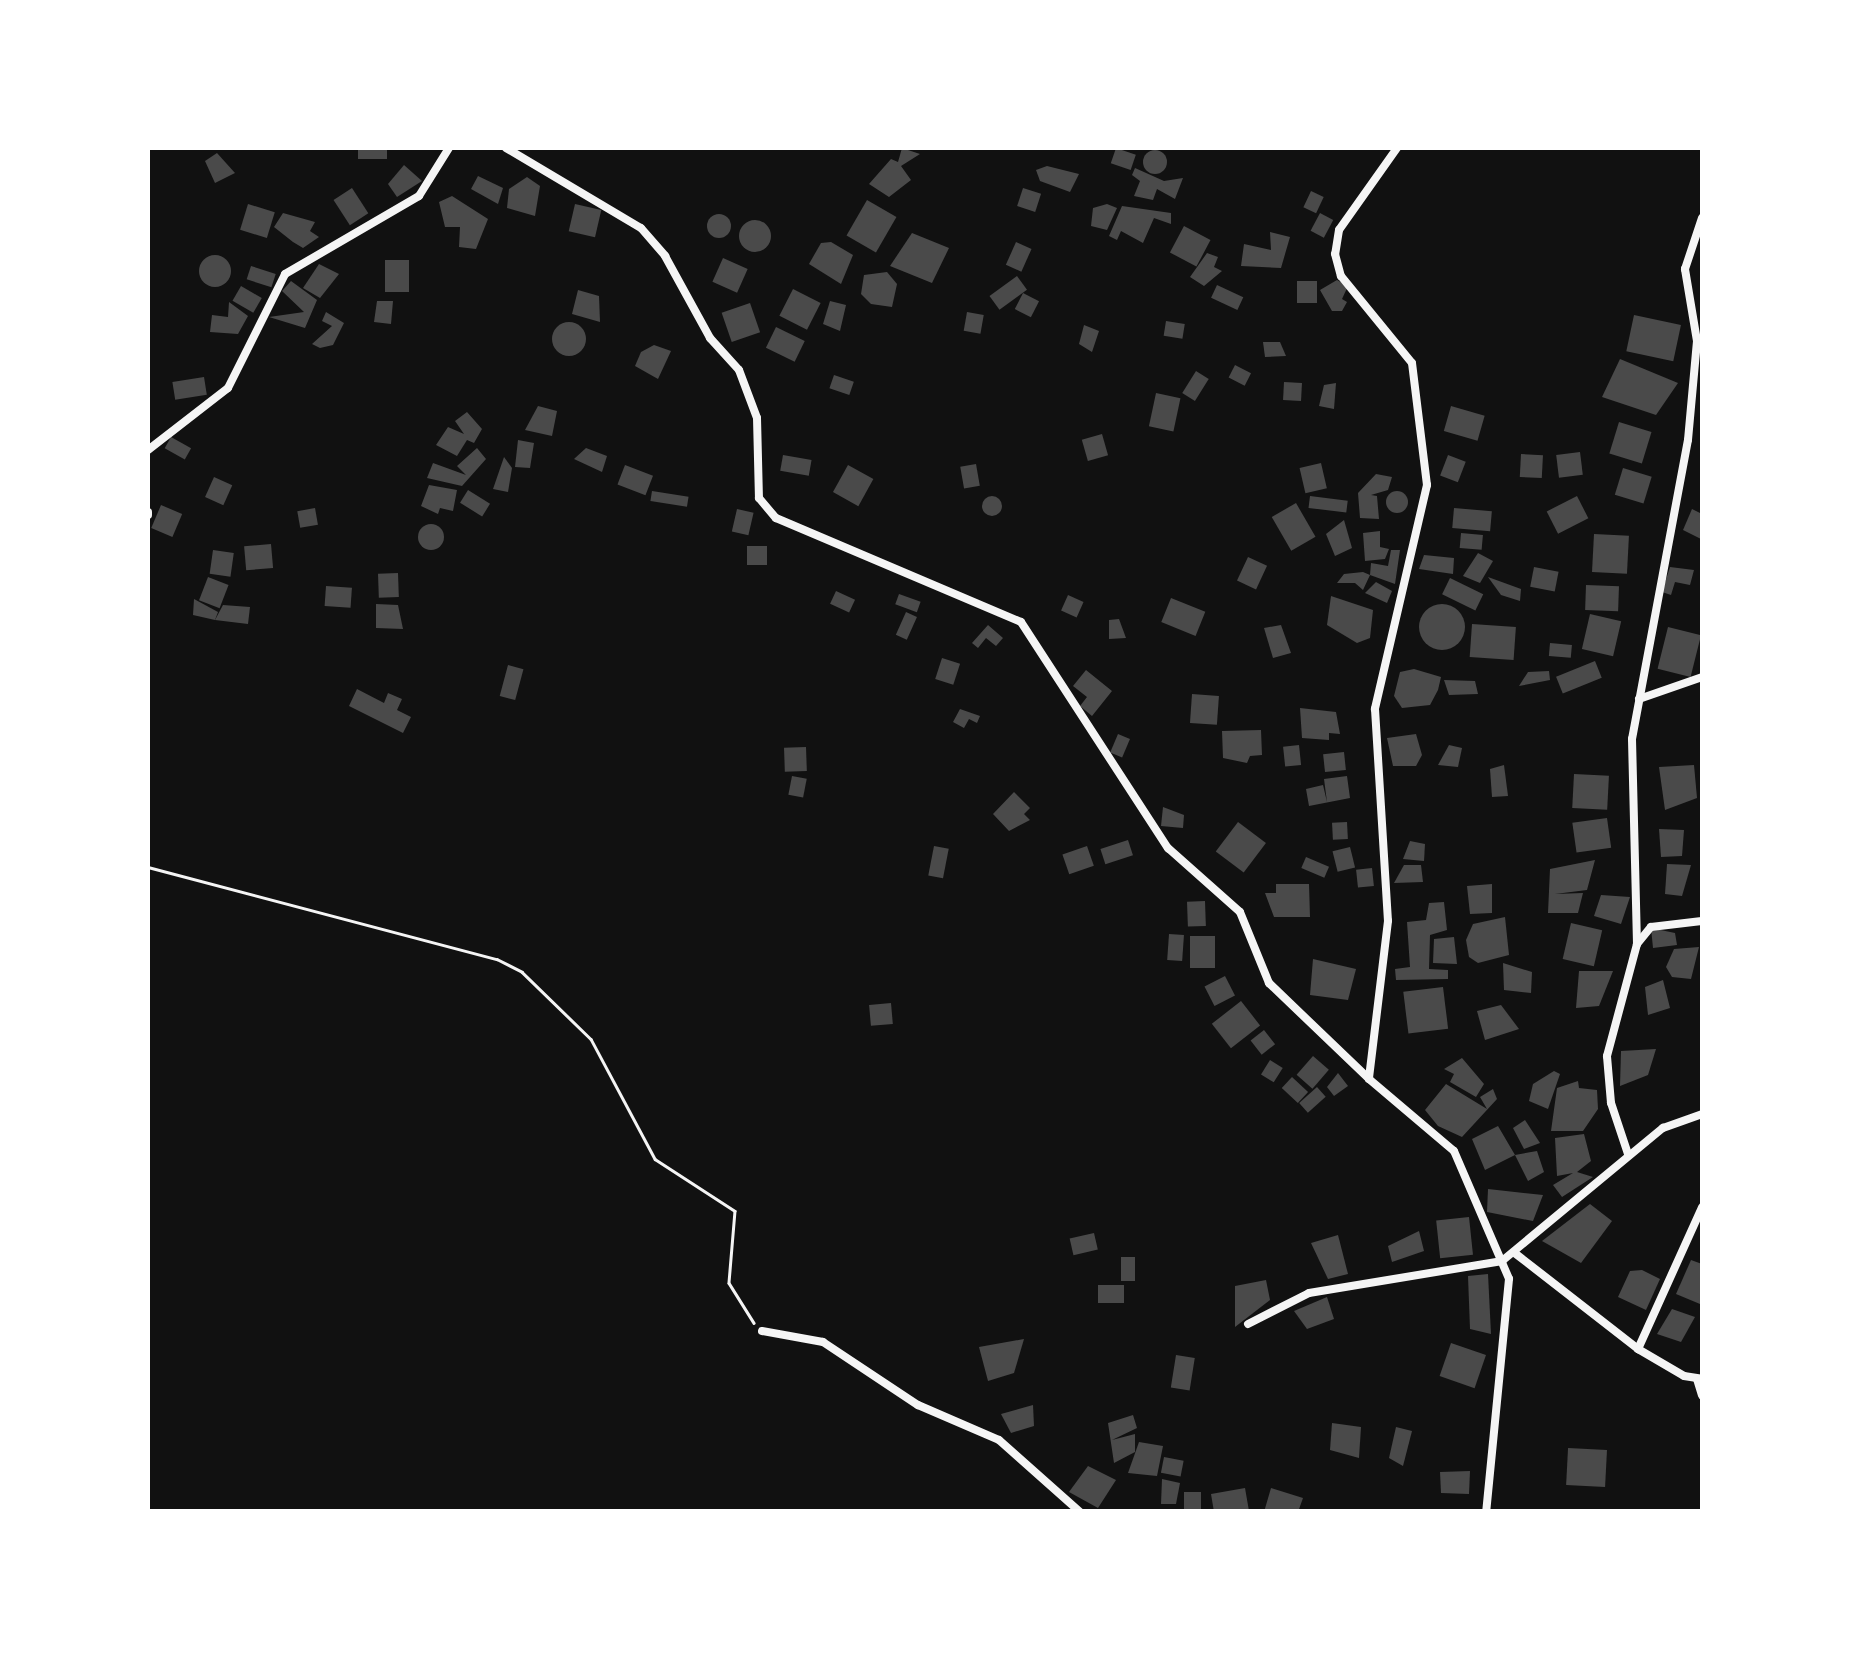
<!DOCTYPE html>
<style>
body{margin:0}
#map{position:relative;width:1850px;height:1659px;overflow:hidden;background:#111;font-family:"IBM Plex Sans",sans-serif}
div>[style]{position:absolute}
.building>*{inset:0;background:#4a4a4a;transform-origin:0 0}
.round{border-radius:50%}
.path>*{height:2.5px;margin:-1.25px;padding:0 1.25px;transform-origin:1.25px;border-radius:1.25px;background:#f5f5f5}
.minor>*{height:8px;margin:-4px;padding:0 4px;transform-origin:4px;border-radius:4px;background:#f5f5f5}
span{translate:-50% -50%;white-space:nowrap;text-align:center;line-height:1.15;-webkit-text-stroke:10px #fff;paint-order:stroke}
.frame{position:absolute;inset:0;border:150px solid #fff;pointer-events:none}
</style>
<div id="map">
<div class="building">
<i style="left:358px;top:148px;width:29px;height:11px"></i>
<i style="clip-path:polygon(902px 148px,920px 154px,901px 166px,911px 180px,889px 197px,869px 184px,891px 159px,898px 162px)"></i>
<i style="left:1116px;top:148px;width:21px;height:16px;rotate:19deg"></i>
<i class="round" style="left:1143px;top:150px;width:24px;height:24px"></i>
<i style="clip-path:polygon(217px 153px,235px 173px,215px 183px,205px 161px)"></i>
<i style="clip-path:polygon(404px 165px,422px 181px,397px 197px,388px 184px)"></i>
<i style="clip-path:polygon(1047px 166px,1079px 174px,1070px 192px,1040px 181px,1036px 170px)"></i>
<i style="clip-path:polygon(1135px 168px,1164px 181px,1183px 178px,1175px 199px,1157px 189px,1153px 200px,1134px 196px,1140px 181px,1132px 175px)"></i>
<i style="clip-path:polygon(478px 176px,503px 188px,498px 204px,471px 189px)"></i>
<i style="clip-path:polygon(527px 177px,540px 186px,535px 216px,507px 208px,509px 189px)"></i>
<i style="left:352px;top:188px;width:30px;height:22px;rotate:57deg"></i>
<i style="left:1023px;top:188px;width:19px;height:19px;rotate:18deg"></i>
<i style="left:1311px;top:191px;width:14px;height:18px;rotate:25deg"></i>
<i style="clip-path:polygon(452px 196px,488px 219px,476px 249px,459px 247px,460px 227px,445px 227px,439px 202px)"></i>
<i style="left:867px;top:200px;width:34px;height:41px;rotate:30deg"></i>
<i style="left:248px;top:204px;width:28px;height:27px;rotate:17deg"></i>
<i style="left:575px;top:204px;width:27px;height:28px;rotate:13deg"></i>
<i style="clip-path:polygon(1107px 204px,1117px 208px,1107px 230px,1091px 226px,1093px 208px)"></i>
<i style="clip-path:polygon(1122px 206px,1171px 213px,1171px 224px,1154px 218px,1143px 243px,1121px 231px,1117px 240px,1109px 236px)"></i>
<i style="clip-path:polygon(283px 213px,315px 222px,310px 231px,319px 237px,303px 248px,293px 242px,274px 227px)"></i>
<i style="left:1320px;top:213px;width:15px;height:20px;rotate:28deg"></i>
<i class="round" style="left:707px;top:214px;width:24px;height:24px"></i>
<i class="round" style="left:739px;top:220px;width:32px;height:32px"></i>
<i style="left:1184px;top:226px;width:30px;height:30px;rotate:28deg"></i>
<i style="clip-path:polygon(1270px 232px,1290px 237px,1281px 268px,1241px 266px,1244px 244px,1271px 250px)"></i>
<i style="clip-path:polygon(912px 233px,949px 248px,932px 283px,890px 266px)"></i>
<i style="clip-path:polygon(831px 242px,853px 255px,841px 284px,809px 264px,821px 243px)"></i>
<i style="left:1016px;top:242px;width:17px;height:25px;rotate:24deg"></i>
<i style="clip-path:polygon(1207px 253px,1218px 257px,1214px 267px,1222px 271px,1204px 286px,1190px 277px)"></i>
<i class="round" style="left:199px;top:255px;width:32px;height:32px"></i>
<i style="left:723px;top:258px;width:27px;height:26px;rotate:24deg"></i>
<i style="left:385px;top:260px;width:24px;height:32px"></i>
<i style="clip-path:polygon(319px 264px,339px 274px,320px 298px,303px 288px)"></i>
<i style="left:251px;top:266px;width:26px;height:14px;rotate:18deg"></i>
<i style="clip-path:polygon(887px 272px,897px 284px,892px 307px,871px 304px,861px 294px,864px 275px)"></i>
<i style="left:1017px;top:276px;width:17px;height:34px;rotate:54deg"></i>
<i style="clip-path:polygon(1337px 280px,1348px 286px,1342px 299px,1347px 302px,1342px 311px,1332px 311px,1320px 290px)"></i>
<i style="clip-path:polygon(291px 281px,317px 300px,305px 328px,269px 317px,304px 312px,282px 291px)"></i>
<i style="left:1297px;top:281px;width:20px;height:22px"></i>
<i style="left:1217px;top:285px;width:29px;height:14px;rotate:25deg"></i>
<i style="left:241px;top:286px;width:24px;height:17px;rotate:30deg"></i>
<i style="left:793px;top:289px;width:31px;height:30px;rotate:27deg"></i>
<i style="clip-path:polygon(578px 290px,599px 296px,600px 322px,572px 314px)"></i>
<i style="left:1023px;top:293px;width:18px;height:18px;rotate:27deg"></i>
<i style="clip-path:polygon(377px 301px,393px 301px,391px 324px,374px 322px)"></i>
<i style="clip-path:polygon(830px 301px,846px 305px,840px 331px,823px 324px)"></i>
<i style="clip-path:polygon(229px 302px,248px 316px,238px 334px,210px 332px,212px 315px,228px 317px)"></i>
<i style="left:750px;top:303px;width:31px;height:30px;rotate:71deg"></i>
<i style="clip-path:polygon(326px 312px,344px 323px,333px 345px,320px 348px,312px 344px,332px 326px,322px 321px)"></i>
<i style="left:967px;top:312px;width:17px;height:19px;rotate:10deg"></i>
<i style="left:1634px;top:315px;width:48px;height:37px;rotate:12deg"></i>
<i style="left:1166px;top:321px;width:19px;height:15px;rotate:9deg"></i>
<i class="round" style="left:552px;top:322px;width:34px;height:34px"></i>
<i style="clip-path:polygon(1084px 325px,1099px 331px,1092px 352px,1079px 344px)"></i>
<i style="left:776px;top:327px;width:32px;height:23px;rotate:26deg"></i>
<i style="clip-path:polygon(1263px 342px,1280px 342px,1286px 356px,1265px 357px)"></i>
<i style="clip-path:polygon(654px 345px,671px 351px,658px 379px,635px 366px,641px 352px)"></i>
<i style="clip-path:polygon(1620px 359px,1678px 383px,1656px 415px,1602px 397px)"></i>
<i style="left:1235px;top:365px;width:18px;height:14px;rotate:27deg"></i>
<i style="left:1196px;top:371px;width:15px;height:26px;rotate:32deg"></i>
<i style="left:834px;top:375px;width:21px;height:14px;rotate:19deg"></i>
<i style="left:204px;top:377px;width:18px;height:32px;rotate:81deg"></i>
<i style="left:1284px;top:382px;width:18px;height:18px;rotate:3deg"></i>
<i style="clip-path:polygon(1336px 383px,1334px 409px,1319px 406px,1324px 385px)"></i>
<i style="left:1156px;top:393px;width:25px;height:34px;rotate:12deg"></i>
<i style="clip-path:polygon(538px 406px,557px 411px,552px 436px,525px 430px)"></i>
<i style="left:1451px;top:406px;width:35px;height:26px;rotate:16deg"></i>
<i style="clip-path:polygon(467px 412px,482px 429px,474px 443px,467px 440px,457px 456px,436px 445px,448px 427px,464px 434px,455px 421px)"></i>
<i style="left:1619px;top:422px;width:34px;height:33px;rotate:17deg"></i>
<i style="left:1102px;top:434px;width:22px;height:21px;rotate:74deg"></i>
<i style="left:171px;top:437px;width:23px;height:13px;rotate:29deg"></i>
<i style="clip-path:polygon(518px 440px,534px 443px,530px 468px,515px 467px)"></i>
<i style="clip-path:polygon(477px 448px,486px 459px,462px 486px,427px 478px,433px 463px,466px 475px,457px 466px)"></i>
<i style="clip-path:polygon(586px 448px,607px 456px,602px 472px,574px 459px)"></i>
<i style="left:1580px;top:452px;width:23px;height:24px;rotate:83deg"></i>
<i style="left:1521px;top:454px;width:22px;height:23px;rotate:3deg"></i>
<i style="left:783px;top:455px;width:29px;height:16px;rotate:10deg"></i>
<i style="left:1448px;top:455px;width:19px;height:22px;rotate:21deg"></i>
<i style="clip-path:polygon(504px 457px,512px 468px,508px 492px,493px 489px)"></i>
<i style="left:1321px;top:463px;width:26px;height:22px;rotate:77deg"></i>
<i style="left:976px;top:464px;width:22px;height:16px;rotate:80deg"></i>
<i style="left:625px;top:465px;width:30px;height:21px;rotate:21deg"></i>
<i style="left:848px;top:465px;width:29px;height:31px;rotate:29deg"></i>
<i style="left:1623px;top:468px;width:30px;height:28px;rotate:17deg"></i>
<i style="clip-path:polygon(1376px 474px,1392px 477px,1388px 490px,1371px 495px,1377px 496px,1379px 519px,1360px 518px,1358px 493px)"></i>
<i style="left:214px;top:477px;width:20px;height:22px;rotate:24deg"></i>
<i style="clip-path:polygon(429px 485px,457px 490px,453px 511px,440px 508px,438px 514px,421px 506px)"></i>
<i style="left:468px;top:490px;width:26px;height:15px;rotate:32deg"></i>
<i class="round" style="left:1386px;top:491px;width:22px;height:22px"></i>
<i style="left:652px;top:491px;width:37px;height:10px;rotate:9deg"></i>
<i style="left:1310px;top:496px;width:38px;height:12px;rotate:7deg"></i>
<i style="left:1577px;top:496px;width:25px;height:34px;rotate:63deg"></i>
<i class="round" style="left:982px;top:496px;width:20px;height:20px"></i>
<i style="left:1296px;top:503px;width:39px;height:28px;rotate:60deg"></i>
<i style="left:161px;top:505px;width:23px;height:25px;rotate:23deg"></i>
<i style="left:315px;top:508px;width:17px;height:18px;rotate:80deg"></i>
<i style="left:1454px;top:508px;width:38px;height:20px;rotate:5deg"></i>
<i style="left:737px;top:509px;width:17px;height:23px;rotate:13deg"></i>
<i style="clip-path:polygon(1692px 509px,1702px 514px,1701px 539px,1683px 530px)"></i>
<i style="clip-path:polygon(1344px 520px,1352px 548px,1335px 556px,1326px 534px)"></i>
<i class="round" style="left:418px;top:524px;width:26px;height:26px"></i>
<i style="clip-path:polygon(1380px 531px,1380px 547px,1389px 549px,1385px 559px,1365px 561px,1363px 533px)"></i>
<i style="left:1461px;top:533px;width:22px;height:15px;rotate:5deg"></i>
<i style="left:1594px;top:534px;width:35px;height:38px;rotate:3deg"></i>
<i style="left:271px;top:544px;width:24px;height:27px;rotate:85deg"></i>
<i style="left:767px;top:546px;width:19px;height:20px;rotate:90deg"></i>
<i style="left:213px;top:550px;width:21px;height:24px;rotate:8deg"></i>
<i style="clip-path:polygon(1391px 550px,1400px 550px,1395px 584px,1370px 575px,1371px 563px,1388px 566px)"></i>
<i style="clip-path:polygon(1478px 553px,1493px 561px,1480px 583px,1463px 576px)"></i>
<i style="clip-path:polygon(1424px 555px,1454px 558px,1453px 574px,1419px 569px)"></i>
<i style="left:1248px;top:557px;width:21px;height:26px;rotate:25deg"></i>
<i style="left:1534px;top:567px;width:25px;height:20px;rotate:11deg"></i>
<i style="clip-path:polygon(1670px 567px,1694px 570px,1690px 585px,1675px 582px,1671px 595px,1662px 592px)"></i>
<i style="clip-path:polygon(1363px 572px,1370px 575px,1363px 590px,1355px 583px,1337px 583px,1344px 574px)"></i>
<i style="left:398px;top:573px;width:24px;height:20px;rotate:88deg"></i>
<i style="left:208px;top:577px;width:22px;height:25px;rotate:21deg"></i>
<i style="clip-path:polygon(1488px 577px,1521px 589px,1520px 601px,1501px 595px)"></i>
<i style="left:1450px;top:578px;width:37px;height:18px;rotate:26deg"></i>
<i style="clip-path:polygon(1376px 582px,1392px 591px,1387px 603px,1365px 593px)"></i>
<i style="left:1586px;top:585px;width:33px;height:25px;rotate:2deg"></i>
<i style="left:326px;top:586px;width:26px;height:20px;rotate:4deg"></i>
<i style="left:836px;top:591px;width:21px;height:14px;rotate:25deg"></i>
<i style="left:899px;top:594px;width:23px;height:11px;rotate:20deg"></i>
<i style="left:1068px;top:595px;width:17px;height:17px;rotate:24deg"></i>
<i style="clip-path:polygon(1331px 596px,1373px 610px,1370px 638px,1357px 643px,1327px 625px)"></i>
<i style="left:1171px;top:598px;width:37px;height:26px;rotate:22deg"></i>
<i style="clip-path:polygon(194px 599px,218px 612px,215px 620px,193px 615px)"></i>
<i class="round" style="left:1419px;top:604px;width:46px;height:46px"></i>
<i style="clip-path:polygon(376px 604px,398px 605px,403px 629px,376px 628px)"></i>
<i style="clip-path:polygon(223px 605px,250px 607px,248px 624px,215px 620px)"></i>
<i style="left:906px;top:612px;width:12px;height:25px;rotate:24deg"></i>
<i style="left:1590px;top:614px;width:32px;height:36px;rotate:13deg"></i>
<i style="clip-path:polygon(1119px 619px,1126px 638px,1109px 639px,1109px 620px)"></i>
<i style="left:1472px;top:624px;width:44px;height:33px;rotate:4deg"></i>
<i style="clip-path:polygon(988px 625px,1003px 638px,996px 646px,986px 638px,978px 648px,972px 643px)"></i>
<i style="clip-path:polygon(1281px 625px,1291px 653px,1273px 658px,1264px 628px)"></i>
<i style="left:1668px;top:627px;width:34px;height:43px;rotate:14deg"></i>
<i style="left:1550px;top:643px;width:22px;height:13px;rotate:5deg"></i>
<i style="left:942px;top:658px;width:19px;height:22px;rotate:18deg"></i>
<i style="left:1595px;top:661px;width:18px;height:42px;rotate:68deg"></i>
<i style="left:508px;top:665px;width:16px;height:32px;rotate:15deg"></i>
<i style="clip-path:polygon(1414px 669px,1441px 677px,1438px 690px,1430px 705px,1402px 708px,1394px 696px,1400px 672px)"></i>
<i style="clip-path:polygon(1086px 670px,1112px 691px,1092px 716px,1080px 706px,1087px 697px,1073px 686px)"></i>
<i style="clip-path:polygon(1549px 671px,1550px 680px,1519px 686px,1528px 672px)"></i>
<i style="clip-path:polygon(1444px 680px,1475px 681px,1478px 694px,1449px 695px)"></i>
<i style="clip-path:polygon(357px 689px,384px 703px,388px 693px,402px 699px,397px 710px,411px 717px,403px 733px,349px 706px)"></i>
<i style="left:1192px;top:694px;width:27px;height:29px;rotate:4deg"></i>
<i style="clip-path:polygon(1300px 708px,1336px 712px,1340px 734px,1329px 733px,1329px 740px,1302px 738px)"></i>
<i style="clip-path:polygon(960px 709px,980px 716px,977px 723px,969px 719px,964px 728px,953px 722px)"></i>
<i style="clip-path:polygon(1261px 730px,1262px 755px,1250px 756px,1247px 763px,1223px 758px,1222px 731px)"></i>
<i style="left:1118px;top:734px;width:13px;height:20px;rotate:23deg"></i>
<i style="clip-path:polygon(1416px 734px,1422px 755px,1416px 766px,1393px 766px,1387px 738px)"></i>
<i style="left:1299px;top:745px;width:20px;height:16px;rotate:84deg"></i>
<i style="clip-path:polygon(1449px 745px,1462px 748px,1458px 767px,1438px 765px)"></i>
<i style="left:806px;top:747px;width:24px;height:22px;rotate:88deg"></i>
<i style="left:1344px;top:752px;width:18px;height:21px;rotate:84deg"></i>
<i style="clip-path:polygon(1504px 765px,1508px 796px,1492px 797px,1490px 769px)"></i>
<i style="clip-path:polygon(1694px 765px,1697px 798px,1665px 810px,1659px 767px)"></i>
<i style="left:1574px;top:774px;width:35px;height:34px;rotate:3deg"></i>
<i style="left:792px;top:776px;width:15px;height:19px;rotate:11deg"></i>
<i style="clip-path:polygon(1347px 776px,1350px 798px,1309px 806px,1306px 789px,1323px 785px,1327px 802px,1324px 779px)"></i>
<i style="clip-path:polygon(1014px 792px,1030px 808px,1024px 814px,1030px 820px,1009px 831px,993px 814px)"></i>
<i style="clip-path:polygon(1163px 807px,1184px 815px,1183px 828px,1161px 826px)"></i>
<i style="left:1607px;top:818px;width:30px;height:35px;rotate:82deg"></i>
<i style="left:1238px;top:822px;width:35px;height:37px;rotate:37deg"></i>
<i style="left:1347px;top:822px;width:17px;height:15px;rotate:87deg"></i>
<i style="clip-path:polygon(1659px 829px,1684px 830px,1682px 856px,1661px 857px)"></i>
<i style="left:1128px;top:840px;width:16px;height:29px;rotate:72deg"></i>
<i style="clip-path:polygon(1410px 841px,1425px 844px,1424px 861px,1403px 859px)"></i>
<i style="left:934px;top:846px;width:15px;height:30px;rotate:11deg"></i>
<i style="left:1087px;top:846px;width:21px;height:26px;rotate:71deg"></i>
<i style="left:1350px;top:847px;width:21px;height:18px;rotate:76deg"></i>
<i style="left:1306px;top:857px;width:25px;height:12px;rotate:23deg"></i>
<i style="clip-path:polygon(1595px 860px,1587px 890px,1555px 894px,1583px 893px,1578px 913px,1548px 913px,1550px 869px)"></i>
<i style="clip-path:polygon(1667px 864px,1691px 865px,1682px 896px,1665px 894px)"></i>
<i style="clip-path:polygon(1404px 865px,1421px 865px,1423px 882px,1394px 883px)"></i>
<i style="left:1372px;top:868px;width:18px;height:16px;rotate:84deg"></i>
<i style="clip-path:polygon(1276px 884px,1309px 884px,1310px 917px,1274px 917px,1265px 893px,1276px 893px)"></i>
<i style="clip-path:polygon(1492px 884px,1492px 913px,1470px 914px,1467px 886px)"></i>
<i style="clip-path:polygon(1601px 895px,1630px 897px,1621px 924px,1594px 916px)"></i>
<i style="left:1205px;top:901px;width:25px;height:18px;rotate:88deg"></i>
<i style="clip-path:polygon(1444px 902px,1447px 930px,1430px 935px,1429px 969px,1448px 970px,1448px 979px,1396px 980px,1395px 969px,1410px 967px,1407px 922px,1426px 920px,1429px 903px)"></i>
<i style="clip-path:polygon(1505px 917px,1509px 955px,1478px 963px,1469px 957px,1466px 940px,1473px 924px)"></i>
<i style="left:1571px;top:923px;width:32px;height:37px;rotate:13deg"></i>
<i style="clip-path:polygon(1651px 928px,1675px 933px,1677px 945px,1653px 948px)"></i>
<i style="left:1169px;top:934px;width:15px;height:26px;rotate:4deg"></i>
<i style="left:1190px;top:936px;width:25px;height:32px"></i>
<i style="clip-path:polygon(1454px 937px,1457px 964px,1433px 963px,1434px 939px)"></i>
<i style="clip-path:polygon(1699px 947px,1691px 979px,1672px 977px,1666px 967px,1674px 949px)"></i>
<i style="clip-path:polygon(1313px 959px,1356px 969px,1348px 1000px,1310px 995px)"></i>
<i style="clip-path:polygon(1503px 963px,1532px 972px,1531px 993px,1504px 990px)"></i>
<i style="clip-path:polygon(1579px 971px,1613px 971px,1599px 1006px,1576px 1008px)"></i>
<i style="left:1225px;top:976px;width:22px;height:23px;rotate:63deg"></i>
<i style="clip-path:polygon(1663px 980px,1670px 1008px,1648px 1015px,1645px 987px)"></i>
<i style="left:1443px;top:987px;width:42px;height:40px;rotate:83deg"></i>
<i style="left:1241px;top:1001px;width:31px;height:37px;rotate:52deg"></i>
<i style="left:891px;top:1003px;width:21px;height:22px;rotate:85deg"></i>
<i style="clip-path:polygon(1501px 1005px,1519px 1029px,1485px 1040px,1477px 1011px)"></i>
<i style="left:1264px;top:1030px;width:18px;height:17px;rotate:52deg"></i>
<i style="clip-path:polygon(1656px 1049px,1648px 1075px,1620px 1086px,1621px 1051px)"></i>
<i style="left:1313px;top:1056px;width:21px;height:25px;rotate:41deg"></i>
<i style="clip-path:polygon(1462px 1058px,1484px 1084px,1476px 1097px,1450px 1082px,1454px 1074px,1444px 1069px)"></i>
<i style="left:1270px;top:1060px;width:15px;height:17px;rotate:32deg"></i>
<i style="clip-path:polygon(1554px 1071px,1560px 1074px,1548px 1109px,1529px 1101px,1533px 1084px)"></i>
<i style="clip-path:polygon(1338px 1073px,1348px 1086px,1334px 1096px,1327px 1087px)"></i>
<i style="left:1292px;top:1077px;width:22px;height:15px;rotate:43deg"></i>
<i style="clip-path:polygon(1578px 1081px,1579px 1088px,1597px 1090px,1598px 1109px,1583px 1131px,1551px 1131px,1557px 1088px)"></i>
<i style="clip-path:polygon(1446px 1084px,1487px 1109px,1480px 1097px,1493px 1089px,1497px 1099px,1462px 1137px,1438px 1126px,1425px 1110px)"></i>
<i style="left:1317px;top:1087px;width:13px;height:24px;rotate:48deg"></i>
<i style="clip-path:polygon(1525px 1120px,1540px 1143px,1524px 1149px,1513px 1128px)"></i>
<i style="clip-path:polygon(1498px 1126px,1515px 1155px,1537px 1151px,1544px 1172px,1528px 1181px,1515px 1155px,1485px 1170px,1472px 1139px)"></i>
<i style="clip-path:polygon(1584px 1134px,1591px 1161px,1577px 1172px,1593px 1177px,1562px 1197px,1553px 1185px,1573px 1173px,1557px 1176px,1555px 1138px)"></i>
<i style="clip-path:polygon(1488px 1189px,1543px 1195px,1533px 1221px,1487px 1212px)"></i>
<i style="clip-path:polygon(1590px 1204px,1612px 1221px,1581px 1263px,1542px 1241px)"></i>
<i style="left:1469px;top:1217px;width:38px;height:33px;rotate:84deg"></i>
<i style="clip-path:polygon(1419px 1231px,1424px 1251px,1392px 1262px,1388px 1246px)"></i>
<i style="left:1094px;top:1233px;width:17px;height:25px;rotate:77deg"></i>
<i style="clip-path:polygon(1338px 1235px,1348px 1274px,1328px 1279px,1311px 1243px)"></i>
<i style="left:1135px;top:1257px;width:24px;height:14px;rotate:90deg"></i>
<i style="clip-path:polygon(1691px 1260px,1702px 1264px,1700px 1304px,1676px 1294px)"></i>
<i style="clip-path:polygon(1642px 1270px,1660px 1279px,1646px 1310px,1618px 1297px,1630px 1271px)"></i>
<i style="clip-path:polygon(1488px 1274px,1491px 1334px,1470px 1329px,1468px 1276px)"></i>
<i style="clip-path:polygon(1266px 1280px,1270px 1300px,1235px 1327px,1235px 1286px)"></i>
<i style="left:1098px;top:1285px;width:26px;height:18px"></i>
<i style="clip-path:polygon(1327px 1297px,1334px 1319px,1307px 1329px,1294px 1311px)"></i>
<i style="clip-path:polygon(1672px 1309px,1695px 1317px,1681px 1342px,1657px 1334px)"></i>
<i style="clip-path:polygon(1024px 1339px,1014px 1373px,988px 1381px,979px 1347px)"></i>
<i style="left:1451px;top:1343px;width:37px;height:35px;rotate:19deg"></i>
<i style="left:1176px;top:1355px;width:19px;height:33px;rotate:9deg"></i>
<i style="clip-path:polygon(1033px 1405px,1034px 1426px,1011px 1433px,1001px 1414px)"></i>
<i style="clip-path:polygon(1133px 1415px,1137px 1428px,1112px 1440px,1135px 1434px,1135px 1452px,1114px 1463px,1108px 1423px)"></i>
<i style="clip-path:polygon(1332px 1423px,1361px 1427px,1359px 1458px,1330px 1450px)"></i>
<i style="clip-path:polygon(1396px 1427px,1412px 1431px,1403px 1466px,1389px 1458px)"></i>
<i style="clip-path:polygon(1139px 1442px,1163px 1446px,1157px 1476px,1128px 1473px)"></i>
<i style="left:1607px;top:1450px;width:37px;height:39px;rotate:93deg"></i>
<i style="left:1164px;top:1457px;width:20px;height:16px;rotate:11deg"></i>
<i style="clip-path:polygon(1088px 1466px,1116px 1480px,1098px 1508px,1069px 1492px)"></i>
<i style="clip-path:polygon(1470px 1471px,1469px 1494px,1441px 1493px,1440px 1472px)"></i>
<i style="clip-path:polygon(1162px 1479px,1180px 1483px,1176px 1504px,1161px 1504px)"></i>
<i style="clip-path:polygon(1245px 1488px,1249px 1511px,1214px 1512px,1211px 1494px)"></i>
<i style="clip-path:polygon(1271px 1488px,1303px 1498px,1298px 1512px,1264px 1512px)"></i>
<i style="left:1201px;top:1492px;width:20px;height:17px;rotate:90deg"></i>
</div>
<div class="path">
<i style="left:148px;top:867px;width:361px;rotate:14.8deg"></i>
<i style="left:497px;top:959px;width:28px;rotate:27deg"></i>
<i style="left:522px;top:972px;width:96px;rotate:44.2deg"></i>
<i style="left:591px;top:1039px;width:136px;rotate:61.9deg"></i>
<i style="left:655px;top:1159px;width:95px;rotate:33deg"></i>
<i style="left:735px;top:1211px;width:72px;rotate:94.8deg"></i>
<i style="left:729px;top:1283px;width:47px;rotate:58deg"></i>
</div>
<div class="minor">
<i style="left:506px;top:148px;width:157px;rotate:30.7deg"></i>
<i style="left:641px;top:228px;width:37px;rotate:49deg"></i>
<i style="left:665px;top:256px;width:94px;rotate:61.2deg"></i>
<i style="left:710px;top:338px;width:43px;rotate:47.8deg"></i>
<i style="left:739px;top:370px;width:51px;rotate:69.4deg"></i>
<i style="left:757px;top:418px;width:80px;rotate:88.6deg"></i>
<i style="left:759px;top:498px;width:26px;rotate:50deg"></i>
<i style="left:776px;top:518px;width:266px;rotate:23deg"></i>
<i style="left:1021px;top:622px;width:270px;rotate:57deg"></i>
<i style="left:1168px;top:848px;width:96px;rotate:41.6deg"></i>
<i style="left:1240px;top:912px;width:77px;rotate:67.8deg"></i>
<i style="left:1269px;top:983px;width:139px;rotate:43.8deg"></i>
<i style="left:1397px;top:148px;width:100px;rotate:125.3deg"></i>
<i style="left:1339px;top:230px;width:24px;rotate:99deg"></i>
<i style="left:1335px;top:254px;width:23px;rotate:75deg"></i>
<i style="left:1341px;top:276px;width:112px;rotate:50.8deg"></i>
<i style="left:1412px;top:363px;width:123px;rotate:83deg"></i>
<i style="left:1427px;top:485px;width:230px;rotate:103.1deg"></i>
<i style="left:1375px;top:709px;width:212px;rotate:86.5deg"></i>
<i style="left:1388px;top:921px;width:159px;rotate:96.9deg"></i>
<i style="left:1369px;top:1079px;width:111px;rotate:40.3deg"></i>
<i style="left:1454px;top:1151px;width:139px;rotate:66.7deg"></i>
<i style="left:1509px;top:1279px;width:234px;rotate:95.6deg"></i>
<i style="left:148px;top:450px;width:101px;rotate:-37.8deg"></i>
<i style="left:228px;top:388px;width:127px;rotate:-63.4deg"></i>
<i style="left:285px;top:274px;width:155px;rotate:-30.2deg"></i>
<i style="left:419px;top:196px;width:57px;rotate:-58deg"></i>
<i style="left:148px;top:512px;width:3px;rotate:90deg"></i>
<i style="left:1639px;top:699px;width:67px;rotate:-19.2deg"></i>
<i style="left:1637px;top:944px;width:205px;rotate:-91.4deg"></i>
<i style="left:1632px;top:739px;width:304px;rotate:-79.4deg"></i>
<i style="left:1688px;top:440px;width:99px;rotate:-84.8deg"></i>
<i style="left:1697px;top:341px;width:73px;rotate:-99.5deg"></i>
<i style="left:1685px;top:269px;width:54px;rotate:-71.6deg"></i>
<i style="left:1628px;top:1154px;width:54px;rotate:-108.4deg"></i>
<i style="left:1611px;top:1103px;width:47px;rotate:-94.9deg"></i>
<i style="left:1607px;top:1056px;width:116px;rotate:-75deg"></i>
<i style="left:1637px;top:944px;width:22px;rotate:-51deg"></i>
<i style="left:1651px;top:927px;width:51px;rotate:-6.7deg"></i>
<i style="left:1516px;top:1254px;width:155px;rotate:37.9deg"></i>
<i style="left:1638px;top:1349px;width:53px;rotate:30.4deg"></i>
<i style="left:1684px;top:1376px;width:18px;rotate:9deg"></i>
<i style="left:1248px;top:1324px;width:68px;rotate:-26.9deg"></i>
<i style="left:1309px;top:1293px;width:196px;rotate:-9.4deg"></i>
<i style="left:1502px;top:1261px;width:209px;rotate:-39.6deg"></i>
<i style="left:1663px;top:1128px;width:41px;rotate:-19.7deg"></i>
<i style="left:762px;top:1331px;width:62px;rotate:10.2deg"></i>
<i style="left:823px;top:1342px;width:114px;rotate:33.6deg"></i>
<i style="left:918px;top:1405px;width:88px;rotate:23.4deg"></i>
<i style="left:999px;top:1440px;width:108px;rotate:41.6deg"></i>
<i style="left:1638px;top:1349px;width:156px;rotate:-65.7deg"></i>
<i style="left:1697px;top:1379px;width:17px;rotate:73deg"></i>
</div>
<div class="frame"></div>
</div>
